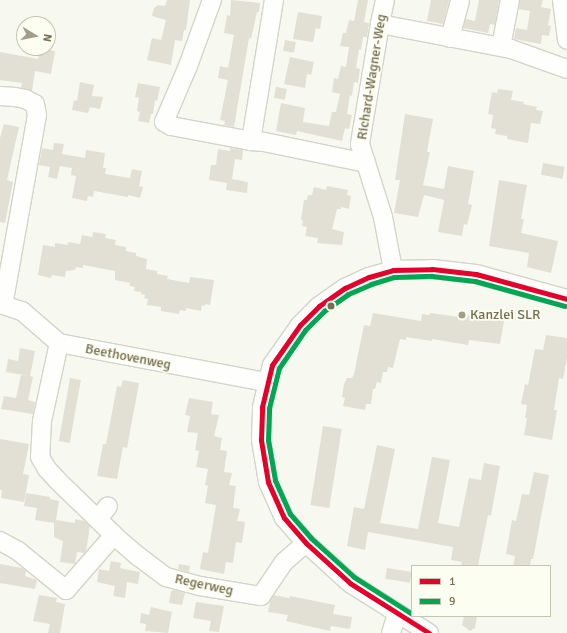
<!DOCTYPE html>
<style>
body{margin:0}
#map{position:relative;width:567px;height:633px;overflow:hidden;background:#f7f8f0;font-family:Signika,sans-serif}
div>[style]{position:absolute}
.building>*{inset:0;background:#e2e0d4;transform-origin:0 0}
.roads{filter:drop-shadow(1px 0 #d4d4c9) drop-shadow(-1px 0 #d4d4c9) drop-shadow(0 1px #d4d4c9) drop-shadow(0 -1px #d4d4c9)}
.minor>*{height:18px;margin:-9px;padding:0 9px;transform-origin:9px;border-radius:9px;background:#fefefd}
.bus-1>*{height:5px;margin:-2.5px;padding:0 2.5px;transform-origin:2.5px;border-radius:2.5px;background:#e4002b}
.bus-2>*{height:5px;margin:-2.5px;padding:0 2.5px;transform-origin:2.5px;border-radius:2.5px;background:#00a651}
.dots>*{width:11px;height:11px;translate:-50% -50%;box-sizing:border-box;border:2px solid #fdfef2;border-radius:50%}
span{translate:-50% -50%;white-space:nowrap;text-align:center;line-height:1.15;-webkit-text-stroke:3.5px #fdfef2;paint-order:stroke}
.street-label{font-size:14px;color:#756e50}
.poi-label{font-size:14px;color:#756e50}
.left{translate:0 -50%;text-align:left}
.legend{position:absolute;left:411px;top:565px;width:140px;height:52px;box-sizing:border-box;background:#fdfef2;border:1px solid #c7c4b1;margin:0;padding:5px 7px;list-style:none;font-size:12px;color:#756e50}
.legend li{display:flex;align-items:center;gap:8px;height:20px}
.legend b{width:20px;border:1px solid #c7c4b1}
.north{position:absolute;left:16px;top:16px;width:40px;height:40px;box-sizing:border-box;background:#fdfef2;border:1px solid #c7c4b1;border-radius:50%;rotate:100deg;font-size:11px;font-weight:700;line-height:16px;text-align:center;color:#756e50}
.north::after{content:'';display:block;margin:auto;width:14px;height:18px;background:#a29e88;clip-path:polygon(50% 0,100% 100%,50% 72%,0 100%)}
</style>
<div id="map">
<div class="building">
<i style="clip-path:polygon(167px 0,190px 0,186px 30px,184px 30px,182px 41px,175px 40px,171px 65px,147px 60px,152px 38px,161px 40px,166px 20px,152px 16px,154px 8px,158px 5px,165px 6px)"></i>
<i style="clip-path:polygon(231px 0,260px 3px,259px 12px,257px 12px,251px 39px,249px 38px,234px 127px,224px 125px,225px 121px,220px 120px,228px 80px,218px 78px,220px 66px,228px 68px,234px 35px,224px 33px,227px 15px,230px 16px)"></i>
<i style="clip-path:polygon(358px 0,368px 0,364px 22px,369px 23px,367px 37px,363px 37px,361px 50px,359px 49px,356px 68px,360px 69px,358px 83px,354px 82px,352px 96px,350px 95px,347px 114px,352px 115px,349px 129px,345px 128px,342px 141px,297px 131px,296px 135px,276px 131px,281px 103px,305px 108px,303px 122px,329px 126px,332px 112px,336px 112px,340px 94px,332px 92px,334px 78px,338px 79px,341px 66px,346px 67px,349px 47px,340px 46px,343px 33px,346px 33px,349px 20px,354px 21px)"></i>
<i style="clip-path:polygon(431px 0,449px 0,443px 24px,427px 21px)"></i>
<i style="clip-path:polygon(479px 0,499px 0,495px 25px,490px 24px,488px 33px,463px 28px,466px 19px,475px 21px)"></i>
<i style="clip-path:polygon(520px 0,543px 0,541px 7px,551px 9px,548px 25px,551px 26px,549px 36px,542px 35px,541px 44px,514px 39px,516px 28px,527px 30px,530px 11px,519px 9px)"></i>
<i style="clip-path:polygon(298px 12px,322px 16px,320px 29px,316px 28px,313px 42px,293px 39px)"></i>
<i style="left:285px;top:40px;width:11px;height:11px;rotate:10deg"></i>
<i style="clip-path:polygon(40px 49px,55px 51px,51px 74px,35px 71px,32px 91px,21px 88px,22px 83px,0 80px,0 52px,38px 59px)"></i>
<i style="clip-path:polygon(290px 57px,314px 62px,311px 75px,307px 74px,305px 88px,284px 84px)"></i>
<i style="clip-path:polygon(80px 82px,94px 85px,92px 96px,103px 97px,100px 109px,90px 107px,88px 113px,72px 110px,74px 100px,77px 101px)"></i>
<i style="clip-path:polygon(138px 83px,160px 87px,157px 101px,155px 100px,153px 114px,151px 114px,149px 123px,138px 121px,140px 112px,137px 111px,139px 98px,135px 97px)"></i>
<i style="left:276px;top:87px;width:11px;height:11px;rotate:10deg"></i>
<i style="clip-path:polygon(498px 89px,513px 91px,511px 100px,524px 102px,523px 104px,537px 107px,536px 110px,543px 111px,540px 124px,531px 123px,528px 143px,507px 139px,507px 136px,495px 134px,496px 129px,491px 128px,493px 115px,488px 114px,492px 92px,497px 93px)"></i>
<i style="clip-path:polygon(405px 114px,433px 119px,427px 152px,430px 152px,423px 185px,444px 189px,448px 166px,474px 171px,468px 204px,472px 205px,467px 225px,464px 224px,462px 236px,438px 232px,444px 200px,424px 195px,418px 217px,394px 213px,400px 180px,395px 180px)"></i>
<i style="clip-path:polygon(4px 124px,19px 127px,7px 180px,13px 182px,5px 223px,0 222px,0 138px)"></i>
<i style="clip-path:polygon(54px 143px,64px 144px,62px 154px,85px 158px,86px 150px,105px 153px,103px 168px,106px 168px,105px 174px,130px 178px,132px 169px,142px 171px,139px 186px,143px 187px,140px 198px,128px 195px,128px 197px,94px 191px,93px 197px,88px 196px,87px 201px,72px 198px,76px 176px,71px 175px,72px 168px,60px 166px,57px 179px,48px 177px,50px 167px,39px 165px,42px 148px,53px 150px)"></i>
<i style="clip-path:polygon(230px 148px,243px 150px,242px 160px,235px 159px,232px 179px,248px 182px,247px 193px,226px 190px,227px 183px,209px 180px,211px 165px,216px 165px,218px 149px,230px 151px)"></i>
<i style="left:543px;top:163px;width:22px;height:12px;rotate:10deg"></i>
<i style="clip-path:polygon(499px 180px,527px 185px,521px 219px,524px 219px,521px 233px,558px 241px,551px 273px,527px 267px,529px 253px,489px 246px)"></i>
<i style="clip-path:polygon(327px 186px,348px 190px,347px 195px,351px 196px,349px 209px,341px 207px,341px 209px,337px 209px,332px 229px,344px 232px,342px 245px,317px 243px,318px 238px,305px 236px,307px 227px,302px 226px,303px 220px,301px 220px,304px 200px,307px 200px,308px 195px,312px 195px,314px 187px,326px 190px)"></i>
<i style="clip-path:polygon(93px 232px,106px 234px,105px 238px,116px 240px,115px 245px,126px 247px,126px 251px,136px 253px,136px 256px,147px 259px,146px 269px,157px 271px,157px 274px,168px 276px,167px 279px,189px 283px,190px 277px,214px 280px,210px 305px,205px 304px,205px 306px,202px 305px,201px 311px,186px 308px,186px 311px,180px 310px,179px 314px,161px 311px,161px 307px,147px 305px,148px 299px,144px 298px,145px 295px,141px 294px,141px 292px,134px 291px,135px 287px,129px 286px,130px 283px,115px 280px,115px 271px,83px 265px,83px 268px,76px 267px,75px 270px,66px 271px,65px 277px,52px 275px,51px 278px,38px 275px,43px 245px,55px 247px,55px 243px,68px 245px,68px 242px,80px 244px,82px 235px,92px 237px)"></i>
<i style="clip-path:polygon(373px 313px,421px 321px,422px 314px,429px 315px,430px 313px,467px 318px,468px 315px,504px 321px,500px 344px,469px 340px,468px 345px,432px 339px,432px 341px,406px 337px,406px 340px,400px 339px,393px 368px,388px 367px,387px 372px,383px 372px,381px 383px,377px 382px,375px 389px,373px 389px,371px 404px,366px 404px,365px 410px,343px 406px,345px 398px,342px 397px,344px 384px,347px 378px,352px 378px,354px 374px,364px 325px,370px 326px)"></i>
<i style="clip-path:polygon(546px 335px,567px 338px,567px 358px,563px 379px,559px 378px,554px 410px,557px 410px,552px 440px,524px 435px,527px 418px,525px 418px,527px 405px,521px 404px,525px 384px,528px 385px,535px 349px,543px 350px)"></i>
<i style="clip-path:polygon(20px 348px,35px 351px,30px 376px,33px 377px,28px 400px,35px 402px,33px 414px,1px 409px,4px 396px,16px 398px,21px 375px,29px 376px,6px 372px,8px 359px,18px 361px)"></i>
<i style="left:70px;top:378px;width:11px;height:64px;rotate:10deg"></i>
<i style="clip-path:polygon(123px 380px,139px 383px,127px 448px,123px 447px,117px 479px,97px 476px,103px 444px,106px 444px,117px 386px,121px 387px)"></i>
<i style="clip-path:polygon(189px 398px,213px 402px,211px 414px,219px 415px,214px 436px,222px 438px,220px 450px,227px 451px,224px 472px,232px 473px,229px 485px,236px 486px,233px 508px,240px 509px,237px 521px,245px 522px,242px 543px,236px 542px,233px 563px,226px 562px,224px 574px,200px 569px,203px 552px,208px 553px,216px 505px,205px 503px,208px 486px,205px 485px,208px 469px,196px 467px,199px 451px,195px 450px,198px 433px,187px 432px,190px 416px,185px 415px)"></i>
<i style="left:323px;top:426px;width:19px;height:80px;rotate:9deg"></i>
<i style="clip-path:polygon(0 439px,29px 444px,23px 474px,29px 475px,24px 502px,1px 498px,2px 490px,0 490px)"></i>
<i style="clip-path:polygon(377px 445px,395px 449px,380px 523px,418px 529px,432px 457px,450px 460px,438px 523px,459px 527px,469px 478px,481px 480px,484px 463px,500px 466px,491px 516px,488px 515px,478px 566px,461px 566px,462px 562px,451px 560px,453px 547px,368px 532px,365px 550px,347px 546px,354px 507px,364px 509px)"></i>
<i style="clip-path:polygon(534px 472px,549px 475px,533px 559px,531px 559px,530px 566px,513px 566px,515px 556px,506px 554px,512px 520px,516px 521px,522px 494px,529px 495px)"></i>
<i style="clip-path:polygon(26px 493px,50px 497px,50px 499px,59px 501px,56px 520px,75px 523px,75px 519px,84px 521px,90px 526px,86px 551px,84px 553px,77px 552px,75px 564px,60px 562px,63px 541px,54px 537px,54px 523px,35px 520px,37px 508px,24px 506px)"></i>
<i style="clip-path:polygon(111px 561px,121px 563px,120px 568px,124px 569px,140px 572px,138px 584px,127px 582px,125px 598px,113px 596px,115px 586px,97px 582px,99px 569px,109px 571px)"></i>
<i style="clip-path:polygon(0 564px,22px 568px,26px 571px,25px 576px,37px 580px,35px 589px,0 583px)"></i>
<i style="clip-path:polygon(179px 564px,190px 566px,189px 572px,178px 569px)"></i>
<i style="left:387px;top:568px;width:25px;height:11px;rotate:9deg"></i>
<i style="clip-path:polygon(174px 590px,185px 593px,182px 605px,169px 603px,171px 591px)"></i>
<i style="clip-path:polygon(39px 595px,57px 598px,56px 602px,65px 604px,60px 633px,48px 633px,50px 624px,33px 621px)"></i>
<i style="clip-path:polygon(274px 595px,289px 598px,290px 596px,335px 605px,333px 614px,352px 617px,350px 629px,331px 626px,330px 631px,286px 621px,288px 615px,268px 612px,270px 601px)"></i>
<i style="clip-path:polygon(196px 602px,224px 606px,219px 632px,209px 631px,211px 621px,193px 618px)"></i>
<i style="clip-path:polygon(151px 607px,172px 612px,168px 633px,145px 631px,146px 624px,140px 623px,141px 613px,149px 615px)"></i>
<i style="clip-path:polygon(464px 616px,477px 616px,475px 628px,470px 631px,462px 625px)"></i>
</div>
<div class="roads">
<div class="minor">
<i style="left:212px;top:0;width:70px;rotate:110deg"></i>
<i style="left:188px;top:66px;width:61px;rotate:113.2deg"></i>
<i style="left:164px;top:122px;width:8px;rotate:30deg"></i>
<i style="left:171px;top:126px;width:81px;rotate:10.6deg"></i>
<i style="left:274px;top:0;width:143px;rotate:99.3deg"></i>
<i style="left:251px;top:141px;width:13px;rotate:4deg"></i>
<i style="left:264px;top:142px;width:104px;rotate:11.6deg"></i>
<i style="left:385px;top:0;width:25px;rotate:102deg"></i>
<i style="left:380px;top:24px;width:122px;rotate:99.5deg"></i>
<i style="left:360px;top:144px;width:77px;rotate:72.5deg"></i>
<i style="left:383px;top:217px;width:54px;rotate:79.3deg"></i>
<i style="left:562px;top:0;width:40px;rotate:82.9deg"></i>
<i style="left:380px;top:24px;width:133px;rotate:10.8deg"></i>
<i style="left:511px;top:49px;width:59px;rotate:19.7deg"></i>
<i style="left:450px;top:38px;width:39px;rotate:-75deg"></i>
<i style="left:501px;top:47px;width:48px;rotate:-79.2deg"></i>
<i style="left:0;top:96px;width:15px;rotate:4deg"></i>
<i style="left:15px;top:97px;width:10px;rotate:11deg"></i>
<i style="left:25px;top:99px;width:11px;rotate:27deg"></i>
<i style="left:35px;top:104px;width:11px;rotate:80deg"></i>
<i style="left:37px;top:115px;width:193px;rotate:100.1deg"></i>
<i style="left:0;top:304px;width:23px;rotate:18deg"></i>
<i style="left:22px;top:311px;width:49px;rotate:40.9deg"></i>
<i style="left:59px;top:343px;width:211px;rotate:10.7deg"></i>
<i style="left:59px;top:343px;width:80px;rotate:102.3deg"></i>
<i style="left:42px;top:421px;width:36px;rotate:93deg"></i>
<i style="left:40px;top:457px;width:14px;rotate:60deg"></i>
<i style="left:47px;top:469px;width:16px;rotate:47deg"></i>
<i style="left:58px;top:481px;width:82px;rotate:44deg"></i>
<i style="left:117px;top:538px;width:28px;rotate:41deg"></i>
<i style="left:138px;top:556px;width:35px;rotate:37deg"></i>
<i style="left:166px;top:577px;width:35px;rotate:15deg"></i>
<i style="left:200px;top:586px;width:62px;rotate:9.3deg"></i>
<i style="left:261px;top:596px;width:41px;rotate:-55.9deg"></i>
<i style="left:284px;top:562px;width:29px;rotate:-41deg"></i>
<i style="left:98px;top:519px;width:16px;rotate:-52deg"></i>
<i style="left:0;top:541px;width:21px;rotate:29deg"></i>
<i style="left:18px;top:551px;width:62px;rotate:39.1deg"></i>
<i style="left:66px;top:590px;width:73px;rotate:-48.9deg"></i>
<i style="left:391px;top:633px;width:20px;rotate:-72deg"></i>
<i style="left:429px;top:633px;width:93px;rotate:-147.7deg"></i>
<i style="left:350px;top:583px;width:59px;rotate:-137.7deg"></i>
<i style="left:306px;top:543px;width:33px;rotate:-131deg"></i>
<i style="left:284px;top:518px;width:39px;rotate:-114deg"></i>
<i style="left:268px;top:482px;width:43px;rotate:-99.5deg"></i>
<i style="left:261px;top:440px;width:33px;rotate:-88deg"></i>
<i style="left:262px;top:407px;width:43px;rotate:-76.6deg"></i>
<i style="left:272px;top:365px;width:49px;rotate:-55deg"></i>
<i style="left:300px;top:325px;width:27px;rotate:-45deg"></i>
<i style="left:319px;top:306px;width:32px;rotate:-35deg"></i>
<i style="left:345px;top:288px;width:26px;rotate:-25deg"></i>
<i style="left:369px;top:277px;width:25px;rotate:-16deg"></i>
<i style="left:393px;top:270px;width:39px;rotate:-1deg"></i>
<i style="left:432px;top:269px;width:44px;rotate:6.5deg"></i>
<i style="left:476px;top:274px;width:94px;rotate:15.4deg"></i>
</div>
</div>
<div class="bus-1">
<i style="left:429px;top:633px;width:93px;rotate:-147.7deg"></i>
<i style="left:350px;top:583px;width:59px;rotate:-137.7deg"></i>
<i style="left:306px;top:543px;width:33px;rotate:-131deg"></i>
<i style="left:284px;top:518px;width:39px;rotate:-114deg"></i>
<i style="left:268px;top:482px;width:43px;rotate:-99.5deg"></i>
<i style="left:261px;top:440px;width:33px;rotate:-88deg"></i>
<i style="left:262px;top:407px;width:43px;rotate:-76.6deg"></i>
<i style="left:272px;top:365px;width:49px;rotate:-55deg"></i>
<i style="left:300px;top:325px;width:27px;rotate:-45deg"></i>
<i style="left:319px;top:306px;width:32px;rotate:-35deg"></i>
<i style="left:345px;top:288px;width:26px;rotate:-25deg"></i>
<i style="left:369px;top:277px;width:25px;rotate:-16deg"></i>
<i style="left:393px;top:270px;width:39px;rotate:-1deg"></i>
<i style="left:432px;top:269px;width:44px;rotate:6.5deg"></i>
<i style="left:476px;top:274px;width:94px;rotate:15.4deg"></i>
</div>
<div class="bus-2">
<i style="left:412px;top:614px;width:69px;rotate:-147.5deg"></i>
<i style="left:354px;top:577px;width:58px;rotate:-137.8deg"></i>
<i style="left:311px;top:538px;width:32px;rotate:-131deg"></i>
<i style="left:290px;top:514px;width:37px;rotate:-114deg"></i>
<i style="left:275px;top:480px;width:41px;rotate:-99.9deg"></i>
<i style="left:268px;top:440px;width:32px;rotate:-88deg"></i>
<i style="left:269px;top:408px;width:41px;rotate:-76deg"></i>
<i style="left:279px;top:368px;width:46px;rotate:-55.6deg"></i>
<i style="left:305px;top:330px;width:27px;rotate:-45deg"></i>
<i style="left:324px;top:311px;width:29px;rotate:-35deg"></i>
<i style="left:348px;top:294px;width:25px;rotate:-23deg"></i>
<i style="left:371px;top:284px;width:24px;rotate:-17deg"></i>
<i style="left:394px;top:277px;width:38px;rotate:-2deg"></i>
<i style="left:432px;top:276px;width:43px;rotate:6.6deg"></i>
<i style="left:475px;top:281px;width:93px;rotate:15.5deg"></i>
</div>
<div class="dots">
<i style="left:331px;top:306px;background:#756e50"></i>
<i style="left:462px;top:315px;background:#a29e88"></i>
</div>
<div class="street-label">
<span style="left:372px;top:77px;rotate:-81deg">Richard-Wagner-Weg</span>
<span style="left:128px;top:357px;rotate:11deg">Beethovenweg</span>
<span style="left:204px;top:585px;rotate:12deg">Regerweg</span>
</div>
<div class="poi-label">
<span class="left" style="left:470px;top:315px">Kanzlei SLR</span>
</div>
<ul class="legend">
<li><b style="height:5px;background:#e4002b"></b>1</li>
<li><b style="height:5px;background:#00a651"></b>9</li>
</ul>
<div class="north">N</div>
</div>
